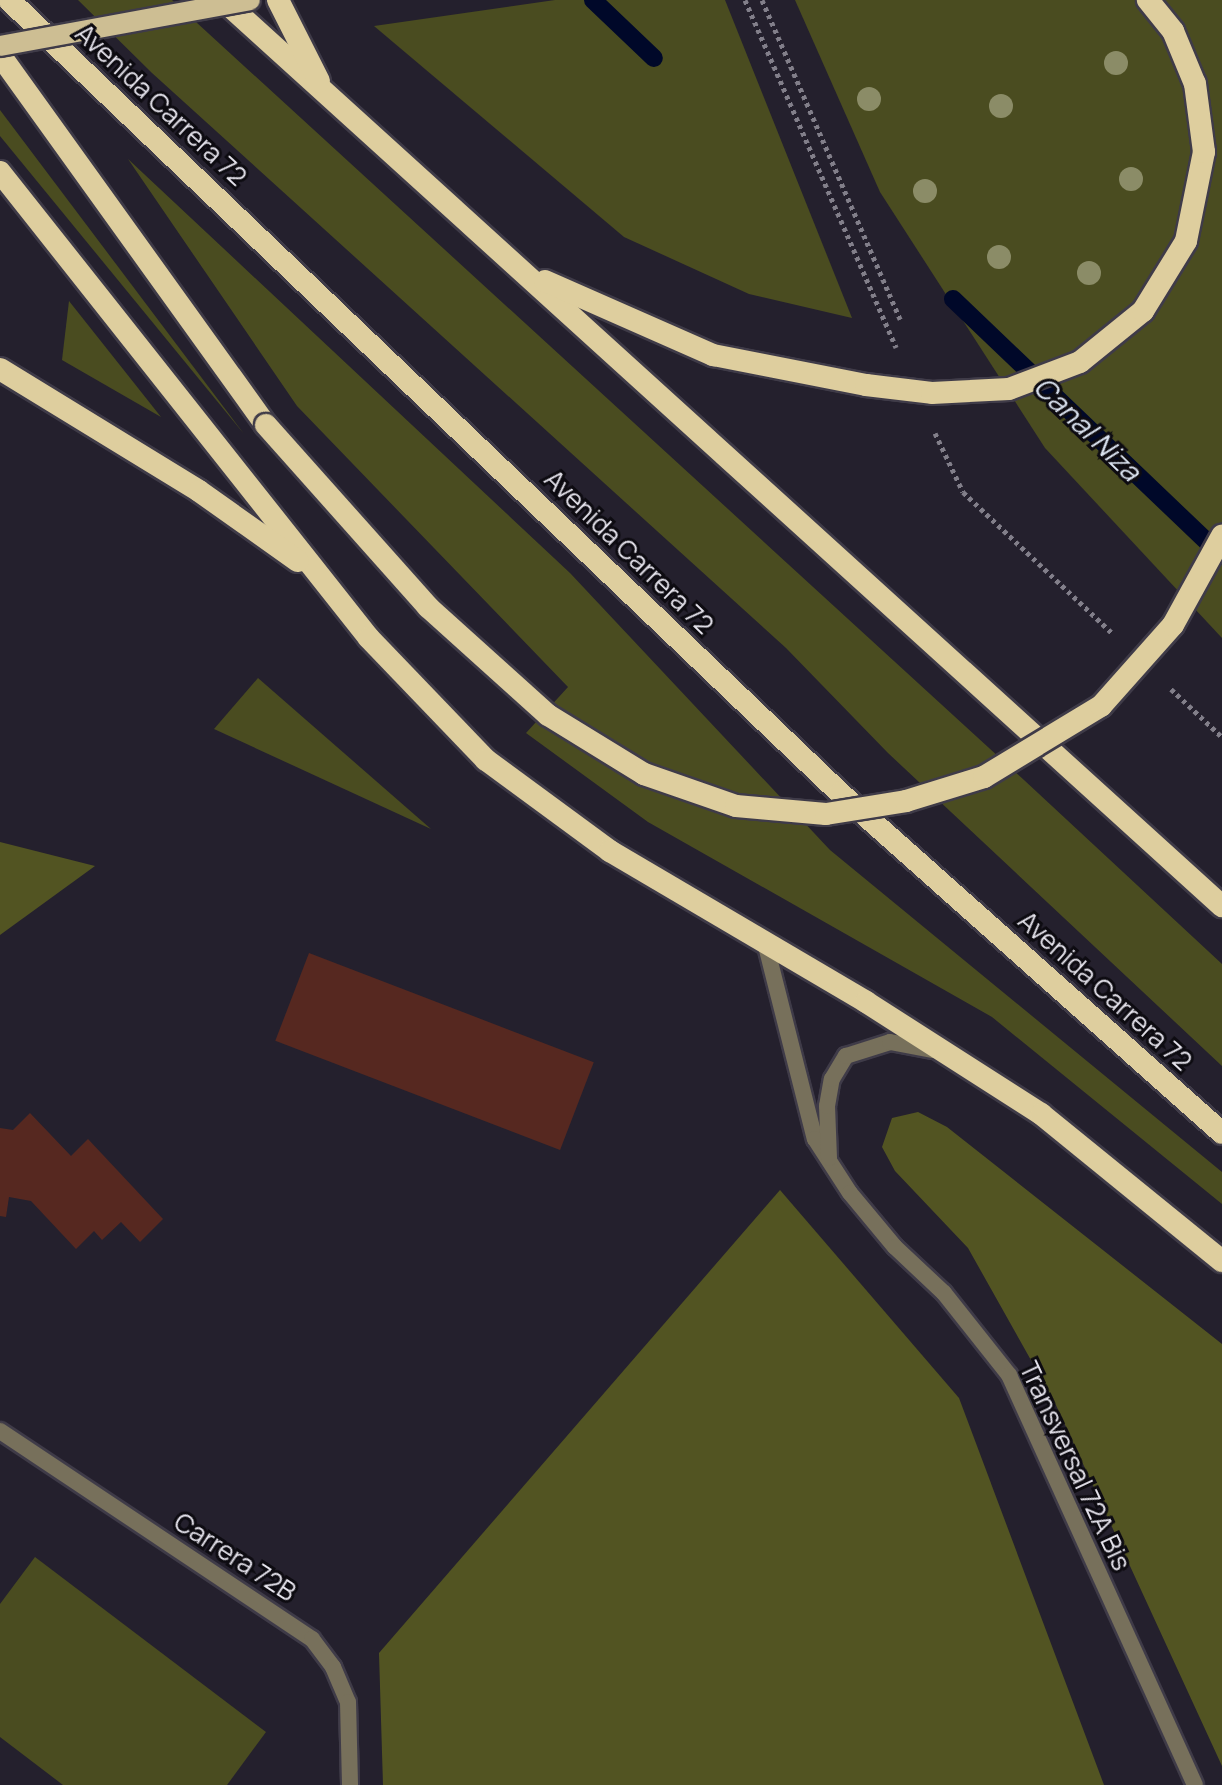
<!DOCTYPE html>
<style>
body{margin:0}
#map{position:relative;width:1222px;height:1785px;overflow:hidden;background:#24202d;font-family:Manrope,sans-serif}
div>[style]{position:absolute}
.green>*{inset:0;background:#4a4c20}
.forest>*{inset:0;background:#525422}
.stream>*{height:18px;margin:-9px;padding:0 9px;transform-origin:9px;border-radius:9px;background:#000829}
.building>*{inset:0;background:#562820;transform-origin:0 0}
.path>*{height:5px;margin-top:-2.5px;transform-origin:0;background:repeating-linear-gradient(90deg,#827f8a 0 4px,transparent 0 8px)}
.roads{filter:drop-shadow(2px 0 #3f3b48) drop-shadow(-2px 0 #3f3b48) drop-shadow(0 2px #3f3b48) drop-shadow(0 -2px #3f3b48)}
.minor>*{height:16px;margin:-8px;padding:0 8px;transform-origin:8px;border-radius:8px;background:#77705b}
.trunk>*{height:22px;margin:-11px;padding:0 11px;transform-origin:11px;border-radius:11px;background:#dece9e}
.bridges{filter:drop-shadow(2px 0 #3f3b48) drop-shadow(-2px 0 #3f3b48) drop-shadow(0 2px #3f3b48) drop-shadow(0 -2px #3f3b48)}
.primary-bridge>*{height:20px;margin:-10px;padding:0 10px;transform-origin:10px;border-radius:10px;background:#cdbe93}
.trunk-bridge>*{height:22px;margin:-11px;padding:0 11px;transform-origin:11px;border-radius:11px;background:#dece9e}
.trees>*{width:24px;height:24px;margin:-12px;border-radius:50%;background:#8b8c67}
span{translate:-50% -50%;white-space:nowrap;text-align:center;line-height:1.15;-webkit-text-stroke:6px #0d0b11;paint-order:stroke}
.street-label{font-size:26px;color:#e4e2eb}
.water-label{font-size:28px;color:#dce4f1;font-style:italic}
</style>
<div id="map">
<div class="green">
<i style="clip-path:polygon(78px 0,172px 0,1024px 780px,1222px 964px,1222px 1066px,888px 753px,786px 648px,152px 73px)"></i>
<i style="clip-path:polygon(555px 0,725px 0,852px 318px,749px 294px,624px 237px,374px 26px)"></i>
<i style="clip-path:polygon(795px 0,1222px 0,1222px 638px,1045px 448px,880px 192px)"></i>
<i style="clip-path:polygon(0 110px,244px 434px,0 136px)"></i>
<i style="clip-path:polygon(128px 159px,570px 573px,830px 850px,1222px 1172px,1222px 1204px,992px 1017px,648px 822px,526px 733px,568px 687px,297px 406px)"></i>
<i style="clip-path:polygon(69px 301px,161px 417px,62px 360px)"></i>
<i style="clip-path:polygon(258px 678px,431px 829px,214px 729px)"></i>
<i style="clip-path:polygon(35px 1557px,266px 1732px,227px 1785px,63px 1785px,0 1737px,0 1604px)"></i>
</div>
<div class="forest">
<i style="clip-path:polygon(0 842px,95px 866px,0 935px)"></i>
<i style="clip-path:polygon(918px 1112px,947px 1127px,1222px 1344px,1222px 1766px,1055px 1403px,968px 1248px,895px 1171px,882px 1147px,892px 1118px)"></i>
<i style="clip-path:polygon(780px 1190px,959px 1398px,1104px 1785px,383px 1785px,379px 1653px)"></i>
</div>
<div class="stream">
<i style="left:593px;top:0;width:84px;rotate:43.6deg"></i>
<i style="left:953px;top:299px;width:372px;rotate:43.7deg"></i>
</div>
<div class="building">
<i style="left:309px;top:953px;width:305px;height:94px;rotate:21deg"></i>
<i style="clip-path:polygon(30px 1113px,71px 1156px,88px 1139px,163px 1219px,140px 1242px,121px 1222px,102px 1240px,94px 1231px,76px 1249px,31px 1201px,9px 1197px,6px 1217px,0 1216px,0 1128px,13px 1130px)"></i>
</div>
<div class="path">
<i style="left:745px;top:0;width:379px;rotate:66.5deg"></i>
<i style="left:762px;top:0;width:348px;rotate:66.6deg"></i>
<i style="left:935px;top:433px;width:65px;rotate:64.6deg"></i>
<i style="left:963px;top:492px;width:205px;rotate:43.4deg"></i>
<i style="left:1171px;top:689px;width:70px;rotate:43.3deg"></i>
</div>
<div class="roads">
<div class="minor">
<i style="left:766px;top:946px;width:199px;rotate:75.8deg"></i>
<i style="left:815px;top:1139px;width:64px;rotate:57.1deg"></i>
<i style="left:850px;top:1193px;width:70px;rotate:50.2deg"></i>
<i style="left:895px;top:1247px;width:67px;rotate:43.2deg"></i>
<i style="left:944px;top:1293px;width:105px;rotate:51.6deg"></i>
<i style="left:1009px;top:1375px;width:450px;rotate:65.6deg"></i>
<i style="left:829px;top:1158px;width:52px;rotate:-92.2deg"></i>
<i style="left:827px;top:1106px;width:27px;rotate:-80deg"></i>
<i style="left:832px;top:1079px;width:27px;rotate:-59deg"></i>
<i style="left:846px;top:1056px;width:46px;rotate:-17.7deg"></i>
<i style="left:890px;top:1042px;width:44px;rotate:10.5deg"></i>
<i style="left:0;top:1431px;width:375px;rotate:33.7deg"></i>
<i style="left:312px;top:1639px;width:35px;rotate:53deg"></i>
<i style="left:333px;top:1667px;width:38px;rotate:67deg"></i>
<i style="left:348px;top:1702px;width:83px;rotate:88.6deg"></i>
</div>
<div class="trunk">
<i style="left:9px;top:0;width:1149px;rotate:43.66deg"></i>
<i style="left:840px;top:793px;width:511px;rotate:41.67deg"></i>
<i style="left:223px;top:0;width:1349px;rotate:42.21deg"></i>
<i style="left:278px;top:0;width:91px;rotate:63.2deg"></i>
<i style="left:0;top:55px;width:456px;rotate:54.3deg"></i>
<i style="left:0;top:172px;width:594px;rotate:51.63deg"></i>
<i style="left:369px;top:638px;width:169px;rotate:46.2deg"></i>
<i style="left:486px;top:760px;width:154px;rotate:36.3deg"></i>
<i style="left:610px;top:851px;width:297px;rotate:30.5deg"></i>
<i style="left:866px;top:1002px;width:208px;rotate:32.6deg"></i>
<i style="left:1041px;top:1114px;width:233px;rotate:39.1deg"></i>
<i style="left:545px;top:281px;width:184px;rotate:23.8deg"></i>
<i style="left:713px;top:355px;width:156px;rotate:11.1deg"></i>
<i style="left:866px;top:385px;width:66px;rotate:6.9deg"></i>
<i style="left:932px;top:393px;width:77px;rotate:-3deg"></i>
<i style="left:1009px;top:389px;width:76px;rotate:-20.8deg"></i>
<i style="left:1080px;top:362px;width:81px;rotate:-39deg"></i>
<i style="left:1143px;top:311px;width:82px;rotate:-58.4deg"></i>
<i style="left:1186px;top:241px;width:91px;rotate:-78.6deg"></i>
<i style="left:1204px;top:152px;width:69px;rotate:-97.5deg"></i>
<i style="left:1195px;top:84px;width:57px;rotate:-112.5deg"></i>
<i style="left:1173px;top:31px;width:40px;rotate:-129deg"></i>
<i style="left:0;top:369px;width:233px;rotate:31.5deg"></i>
<i style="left:199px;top:491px;width:121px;rotate:35.3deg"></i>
</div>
</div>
<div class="bridges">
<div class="primary-bridge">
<i style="left:0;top:46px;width:254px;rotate:-10.4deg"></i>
</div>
<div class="trunk-bridge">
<i style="left:266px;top:425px;width:244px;rotate:48.3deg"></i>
<i style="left:428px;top:607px;width:161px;rotate:42deg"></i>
<i style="left:548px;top:715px;width:113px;rotate:31.6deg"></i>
<i style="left:644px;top:774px;width:97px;rotate:19.2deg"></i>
<i style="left:736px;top:806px;width:90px;rotate:5.1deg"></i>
<i style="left:826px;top:814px;width:81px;rotate:-9.2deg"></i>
<i style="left:906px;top:801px;width:82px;rotate:-17.1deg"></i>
<i style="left:984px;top:777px;width:137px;rotate:-31.3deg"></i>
<i style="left:1101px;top:706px;width:108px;rotate:-48.4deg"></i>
<i style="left:1173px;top:625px;width:102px;rotate:-61.2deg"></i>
</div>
</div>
<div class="trees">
<i style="left:1116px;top:63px"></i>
<i style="left:869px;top:99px"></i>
<i style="left:1001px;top:106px"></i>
<i style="left:1131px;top:179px"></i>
<i style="left:925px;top:191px"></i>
<i style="left:999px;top:257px"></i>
<i style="left:1089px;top:273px"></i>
</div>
<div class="street-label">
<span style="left:161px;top:105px;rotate:43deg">Avenida Carrera 72</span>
<span style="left:629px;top:552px;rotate:44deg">Avenida Carrera 72</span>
<span style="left:1105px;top:991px;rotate:42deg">Avenida Carrera 72</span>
<span style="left:1075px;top:1466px;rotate:65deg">Transversal 72A Bis</span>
<span style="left:235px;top:1557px;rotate:33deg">Carrera 72B</span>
</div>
<div class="water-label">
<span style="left:1088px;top:428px;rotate:44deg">Canal Niza</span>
</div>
</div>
